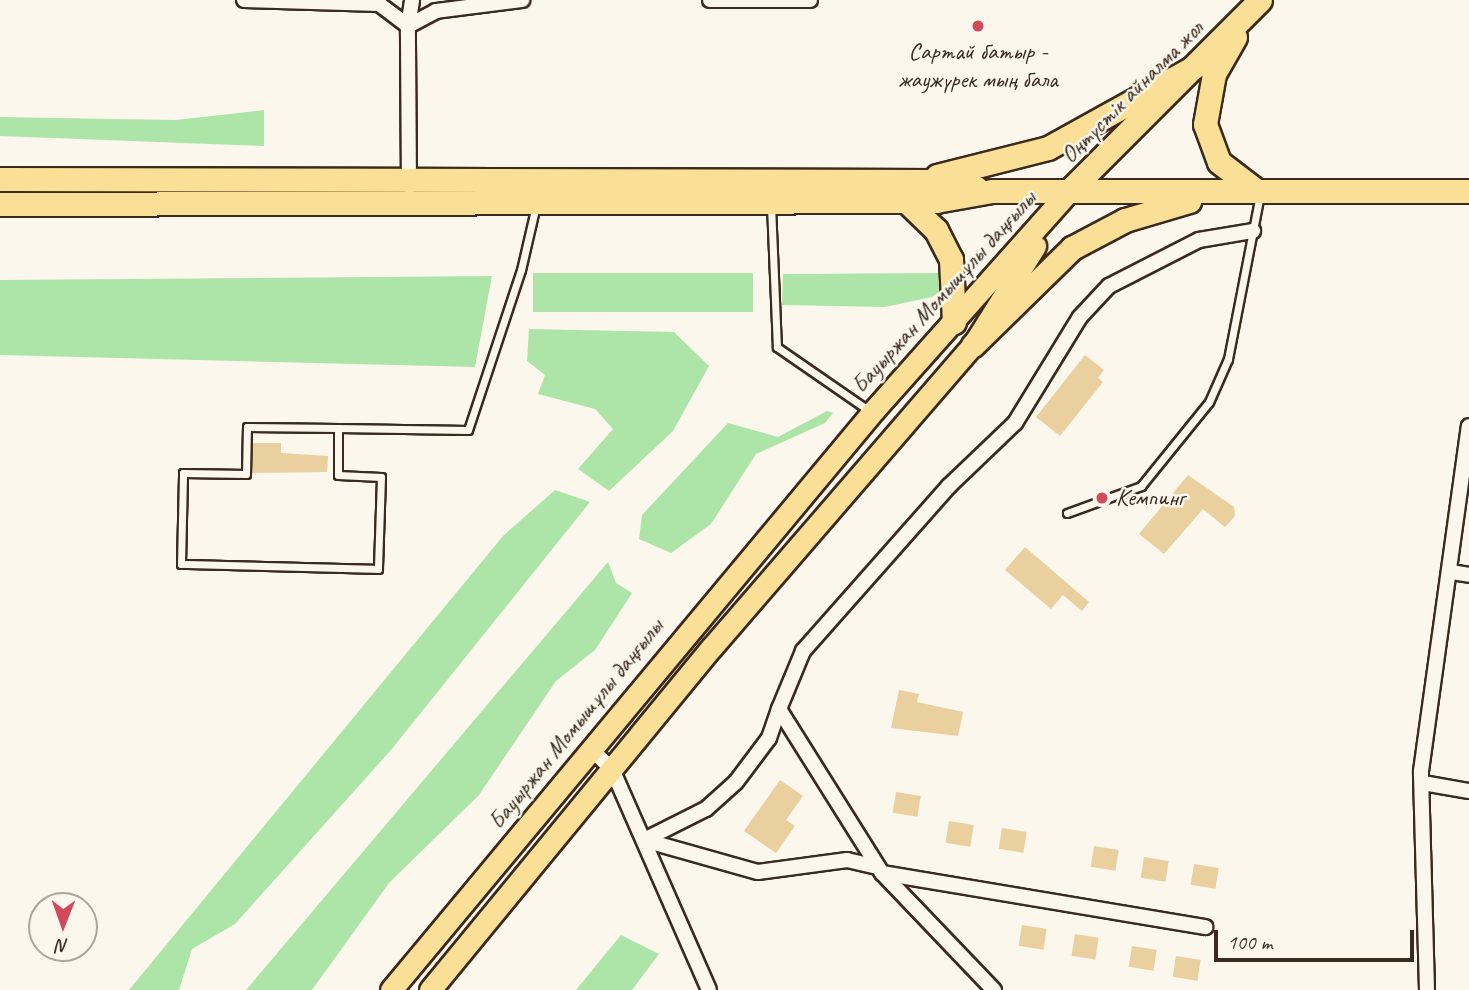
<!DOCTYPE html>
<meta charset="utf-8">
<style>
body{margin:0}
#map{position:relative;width:1469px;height:990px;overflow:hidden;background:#fbf7ec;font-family:Caveat,sans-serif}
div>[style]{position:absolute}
.green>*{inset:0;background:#ade5a9;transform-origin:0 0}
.building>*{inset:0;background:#eacf9f;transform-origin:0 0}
.roads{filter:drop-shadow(2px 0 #3b2a1e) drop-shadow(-2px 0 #3b2a1e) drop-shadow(0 2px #3b2a1e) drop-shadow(0 -2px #3b2a1e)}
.service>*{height:7px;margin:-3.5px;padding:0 3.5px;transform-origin:3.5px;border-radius:3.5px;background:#fbf7ec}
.minor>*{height:14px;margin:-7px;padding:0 7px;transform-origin:7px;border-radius:7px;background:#fbf7ec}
.primary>*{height:21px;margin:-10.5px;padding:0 10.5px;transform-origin:10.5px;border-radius:10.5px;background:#fadf96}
.trunk>*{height:23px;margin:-11.5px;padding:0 11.5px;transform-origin:11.5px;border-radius:11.5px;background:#fadf96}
.dots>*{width:19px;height:19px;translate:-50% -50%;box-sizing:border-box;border:4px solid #fbf7ec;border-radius:50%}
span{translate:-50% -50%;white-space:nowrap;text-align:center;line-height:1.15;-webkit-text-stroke:5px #fbf7ec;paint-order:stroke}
.poi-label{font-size:24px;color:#3b2a1e}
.left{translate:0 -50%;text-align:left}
.street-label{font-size:24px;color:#3b2a1e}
.north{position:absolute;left:28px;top:892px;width:70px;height:70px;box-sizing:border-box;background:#fbf7ec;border:2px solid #aea59a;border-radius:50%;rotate:181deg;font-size:19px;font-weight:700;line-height:28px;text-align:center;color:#3b2a1e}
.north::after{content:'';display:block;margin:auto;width:24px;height:32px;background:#d1495b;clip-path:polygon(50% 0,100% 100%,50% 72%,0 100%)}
.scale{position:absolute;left:1214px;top:930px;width:200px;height:32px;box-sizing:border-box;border:4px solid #3b2a1e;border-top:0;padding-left:9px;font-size:21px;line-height:24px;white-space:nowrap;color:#3b2a1e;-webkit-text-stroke:5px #fbf7ec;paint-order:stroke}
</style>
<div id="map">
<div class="green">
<i style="clip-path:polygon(264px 110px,264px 146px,0 136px,0 117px,176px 120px)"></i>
<i style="left:533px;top:273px;width:220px;height:39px"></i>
<i style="clip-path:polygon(944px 273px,952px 283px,932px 297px,885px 307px,782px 305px,783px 274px)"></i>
<i style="clip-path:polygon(492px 276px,475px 367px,0 355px,0 280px)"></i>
<i style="clip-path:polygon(529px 329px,674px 332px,709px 366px,673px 431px,609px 491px,578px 469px,613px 429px,595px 409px,538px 394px,545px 375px,527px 361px)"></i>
<i style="clip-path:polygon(827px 411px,833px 413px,825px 423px,756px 454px,711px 524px,671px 553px,639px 539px,642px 515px,728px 423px,778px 437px)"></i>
<i style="clip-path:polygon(555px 490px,590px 502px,391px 750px,235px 924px,192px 949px,179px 990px,129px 990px,503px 536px)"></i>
<i style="clip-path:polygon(608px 562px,616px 583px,632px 593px,595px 650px,556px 681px,479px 795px,389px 883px,312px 990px,246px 990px)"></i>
<i style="clip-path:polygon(621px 935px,659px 954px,632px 990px,576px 990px)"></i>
</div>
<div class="building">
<i style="clip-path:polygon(1085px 355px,1104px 370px,1098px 378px,1103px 382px,1060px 436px,1036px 417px)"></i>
<i style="clip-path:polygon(253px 443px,281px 443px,281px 453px,328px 456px,327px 472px,252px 473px)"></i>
<i style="clip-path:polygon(1188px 475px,1234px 507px,1235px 516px,1225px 527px,1203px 509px,1164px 554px,1139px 534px)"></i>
<i style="clip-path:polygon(1025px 547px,1089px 602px,1082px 611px,1063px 595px,1051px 609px,1005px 570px)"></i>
<i style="clip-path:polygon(899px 690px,919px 694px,917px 702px,963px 712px,958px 736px,891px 728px)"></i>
<i style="clip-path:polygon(780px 780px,803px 796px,786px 820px,795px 826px,776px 853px,744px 831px)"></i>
<i style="left:896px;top:792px;width:25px;height:21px;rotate:9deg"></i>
<i style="left:949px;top:821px;width:25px;height:22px;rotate:9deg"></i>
<i style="left:1002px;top:828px;width:25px;height:21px;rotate:9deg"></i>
<i style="left:1094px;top:846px;width:25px;height:21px;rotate:9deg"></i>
<i style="left:1144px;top:857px;width:25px;height:21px;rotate:9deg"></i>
<i style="left:1194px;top:864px;width:25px;height:21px;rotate:9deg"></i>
<i style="left:1022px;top:925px;width:25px;height:21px;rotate:9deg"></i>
<i style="left:1075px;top:934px;width:24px;height:22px;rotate:9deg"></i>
<i style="left:1132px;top:946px;width:25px;height:21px;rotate:9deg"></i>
<i style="left:1176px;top:956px;width:25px;height:21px;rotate:9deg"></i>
</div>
<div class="roads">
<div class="service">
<i style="left:771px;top:205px;width:142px;rotate:87.6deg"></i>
<i style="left:777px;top:347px;width:114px;rotate:34.7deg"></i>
<i style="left:338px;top:428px;width:47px;rotate:90deg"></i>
<i style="left:338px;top:475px;width:43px;rotate:2.7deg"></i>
<i style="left:381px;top:477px;width:92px;rotate:91.9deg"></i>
<i style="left:378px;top:569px;width:197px;rotate:-178.5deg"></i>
<i style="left:181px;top:564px;width:91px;rotate:-88.7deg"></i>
<i style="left:183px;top:473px;width:63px;rotate:0.9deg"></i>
<i style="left:246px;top:474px;width:47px;rotate:-88.8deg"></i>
<i style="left:247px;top:427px;width:91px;rotate:0.6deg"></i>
<i style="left:338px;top:428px;width:130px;rotate:0.9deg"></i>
<i style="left:468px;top:430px;width:169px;rotate:-71.7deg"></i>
<i style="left:521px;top:270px;width:67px;rotate:-77deg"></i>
<i style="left:1067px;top:513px;width:79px;rotate:-20deg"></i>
<i style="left:1141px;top:486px;width:108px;rotate:-51deg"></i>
<i style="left:1209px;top:402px;width:47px;rotate:-66.2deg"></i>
<i style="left:1228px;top:359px;width:168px;rotate:-79deg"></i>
</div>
<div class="minor">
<i style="left:244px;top:0;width:135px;rotate:1.7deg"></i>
<i style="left:379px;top:4px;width:36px;rotate:37deg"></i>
<i style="left:710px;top:0;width:100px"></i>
<i style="left:408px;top:26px;width:26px;rotate:-81deg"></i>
<i style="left:409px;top:186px;width:160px;rotate:-90.4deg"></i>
<i style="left:408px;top:26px;width:32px;rotate:-28deg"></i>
<i style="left:436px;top:11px;width:87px;rotate:-7.3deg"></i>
<i style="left:1451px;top:572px;width:18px;rotate:9deg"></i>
<i style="left:779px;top:709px;width:63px;rotate:-67.5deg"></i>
<i style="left:803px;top:651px;width:220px;rotate:-48.5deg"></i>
<i style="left:949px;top:486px;width:91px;rotate:-43.7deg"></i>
<i style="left:1015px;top:423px;width:124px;rotate:-58.5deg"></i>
<i style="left:1080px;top:317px;width:42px;rotate:-46.9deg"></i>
<i style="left:1109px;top:286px;width:101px;rotate:-27.1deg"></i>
<i style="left:1199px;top:240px;width:55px;rotate:-9.5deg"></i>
<i style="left:591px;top:749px;width:29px;rotate:44deg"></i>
<i style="left:612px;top:769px;width:241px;rotate:66.3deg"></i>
<i style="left:1423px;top:783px;width:47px;rotate:9.9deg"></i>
<i style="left:644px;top:840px;width:69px;rotate:-26.6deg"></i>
<i style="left:706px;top:809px;width:40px;rotate:-42deg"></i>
<i style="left:736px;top:782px;width:55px;rotate:-53.1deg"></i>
<i style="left:769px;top:738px;width:31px;rotate:-71deg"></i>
<i style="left:779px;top:709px;width:194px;rotate:57.9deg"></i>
<i style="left:882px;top:873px;width:162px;rotate:46.3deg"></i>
<i style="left:644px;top:840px;width:118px;rotate:15.7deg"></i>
<i style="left:758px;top:872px;width:90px;rotate:-7.7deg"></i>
<i style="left:847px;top:860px;width:31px;rotate:13deg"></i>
<i style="left:882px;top:873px;width:328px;rotate:9.5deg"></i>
<i style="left:1427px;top:990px;width:219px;rotate:-91.6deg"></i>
<i style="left:1421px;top:771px;width:348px;rotate:-82.1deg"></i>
</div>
<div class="primary">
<i style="left:391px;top:990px;width:755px;rotate:-50.21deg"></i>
<i style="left:874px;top:410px;width:293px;rotate:-48.3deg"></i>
<i style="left:430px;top:990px;width:444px;rotate:-50.6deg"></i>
<i style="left:712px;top:647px;width:399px;rotate:-49.2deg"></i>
<i style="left:973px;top:345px;width:117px;rotate:-57.9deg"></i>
</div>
<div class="trunk">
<i style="left:1235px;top:37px;width:43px;rotate:119.6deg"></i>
<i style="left:1214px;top:74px;width:51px;rotate:100.2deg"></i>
<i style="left:1205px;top:124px;width:40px;rotate:69.8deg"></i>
<i style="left:1219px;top:162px;width:48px;rotate:37.3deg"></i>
<i style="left:937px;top:176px;width:114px;rotate:-14.2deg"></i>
<i style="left:1048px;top:148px;width:167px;rotate:-29deg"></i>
<i style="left:0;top:179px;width:936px;rotate:0.12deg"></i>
<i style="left:936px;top:181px;width:41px;rotate:9.9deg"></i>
<i style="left:1069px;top:191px;width:270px;rotate:-45deg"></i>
<i style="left:906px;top:201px;width:42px;rotate:44deg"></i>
<i style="left:936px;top:230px;width:33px;rotate:63deg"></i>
<i style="left:951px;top:259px;width:63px;rotate:87.3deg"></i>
<i style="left:0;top:204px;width:936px;rotate:-0.18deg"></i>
<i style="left:936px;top:201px;width:57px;rotate:-10.1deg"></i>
<i style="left:992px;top:191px;width:477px"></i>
<i style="left:973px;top:345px;width:139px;rotate:-44.4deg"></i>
<i style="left:1072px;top:248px;width:60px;rotate:-27.8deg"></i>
<i style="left:1125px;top:220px;width:67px;rotate:-16.5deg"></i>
</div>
</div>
<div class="dots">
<i style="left:978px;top:26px;background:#d1495b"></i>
<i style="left:1102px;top:498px;background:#d1495b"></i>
</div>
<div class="poi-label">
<span style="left:978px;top:66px">Сартай батыр -<br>жаужүрек мың бала</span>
<span class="left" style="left:1116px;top:498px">Кемпинг</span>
</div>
<div class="street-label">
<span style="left:1132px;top:92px;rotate:-45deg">Оңтүстік айналма жол</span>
<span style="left:944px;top:292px;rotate:-48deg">Бауыржан Момышұлы даңғылы</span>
<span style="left:576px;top:724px;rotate:-51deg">Бауыржан Момышұлы даңғылы</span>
</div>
<div class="north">N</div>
<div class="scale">100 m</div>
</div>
